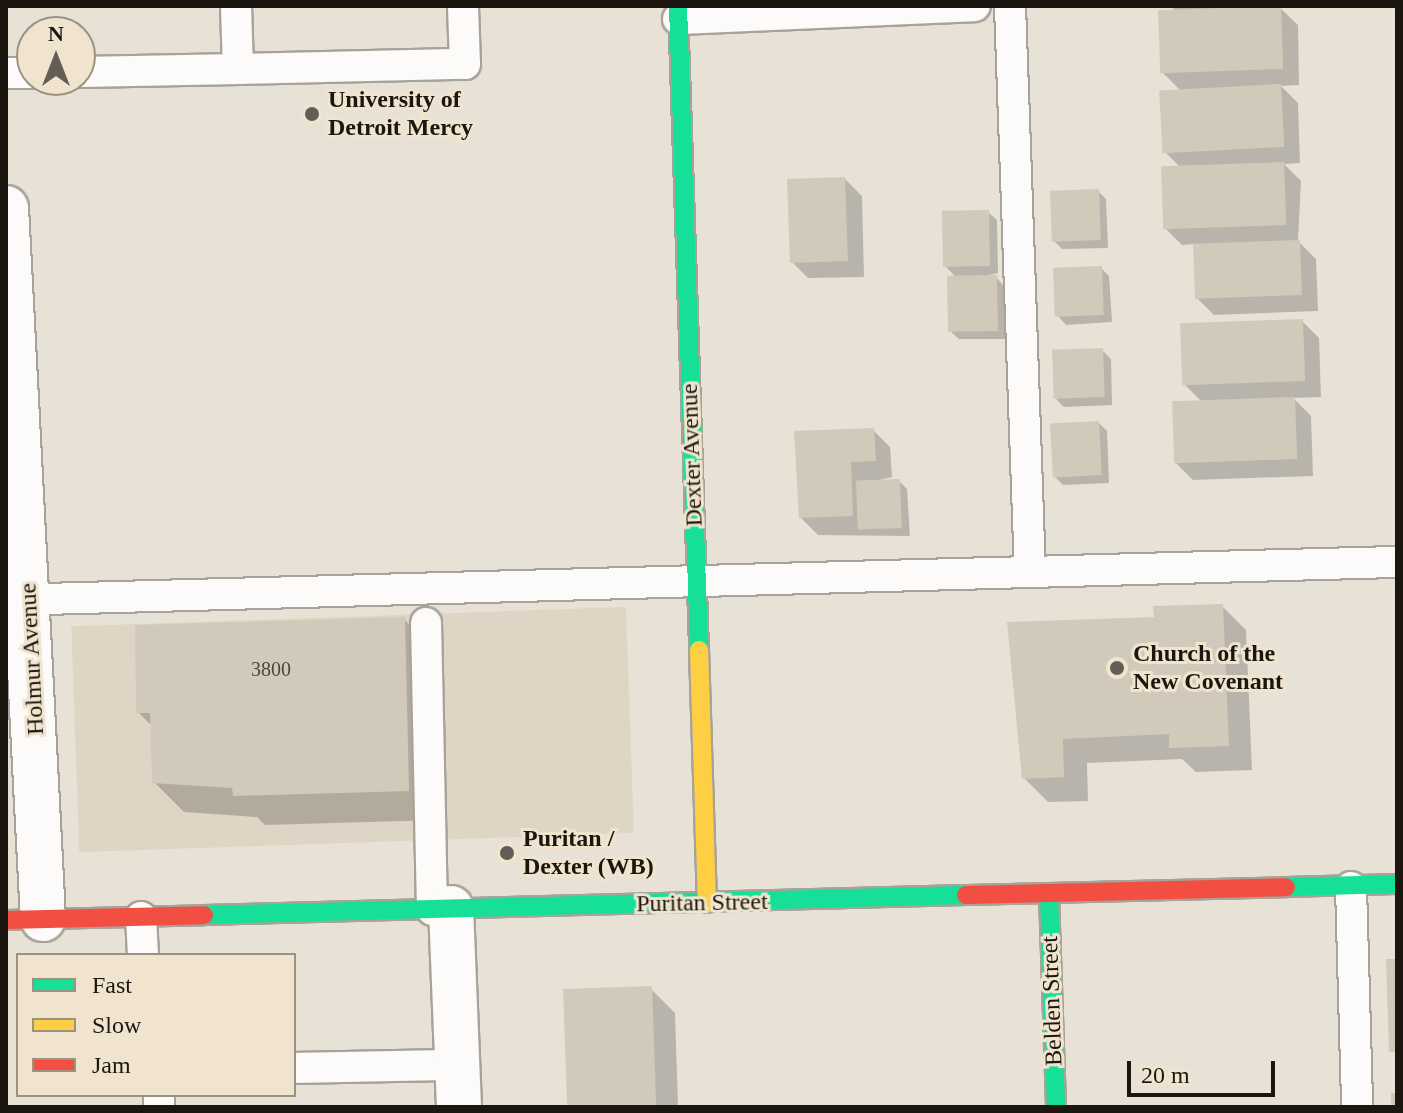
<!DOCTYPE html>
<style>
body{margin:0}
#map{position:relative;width:1403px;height:1113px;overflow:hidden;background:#e8e2d6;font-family:"Times New Roman",serif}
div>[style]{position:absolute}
.commercial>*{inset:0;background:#dfd5c5;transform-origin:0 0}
.shadow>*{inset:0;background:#0003}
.building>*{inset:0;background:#d1caba;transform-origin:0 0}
.roads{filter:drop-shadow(2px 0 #a8a39a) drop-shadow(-2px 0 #a8a39a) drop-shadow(0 2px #a8a39a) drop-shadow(0 -2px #a8a39a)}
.lane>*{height:30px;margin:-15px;padding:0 15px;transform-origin:15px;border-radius:15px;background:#fcfbf9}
.street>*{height:44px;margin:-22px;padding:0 22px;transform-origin:22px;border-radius:22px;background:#fcfbf9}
.fast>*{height:18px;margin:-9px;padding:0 9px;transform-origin:9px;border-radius:9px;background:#16e098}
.slow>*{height:18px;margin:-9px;padding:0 9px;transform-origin:9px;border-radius:9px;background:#ffcf43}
.jam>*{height:18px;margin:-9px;padding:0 9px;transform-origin:9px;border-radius:9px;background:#f24e42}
.dots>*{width:22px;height:22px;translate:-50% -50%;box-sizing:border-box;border:4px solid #f0e4ce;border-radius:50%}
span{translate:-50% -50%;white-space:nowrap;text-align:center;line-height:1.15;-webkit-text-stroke:6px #f0e4ce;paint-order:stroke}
.number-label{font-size:20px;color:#4a463c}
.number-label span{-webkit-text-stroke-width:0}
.poi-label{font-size:24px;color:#1b1710;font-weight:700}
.left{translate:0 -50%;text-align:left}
.street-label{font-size:24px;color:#1b1710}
.frame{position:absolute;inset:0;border:8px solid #1b1710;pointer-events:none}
.legend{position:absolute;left:16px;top:953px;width:280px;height:144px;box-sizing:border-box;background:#f0e4ce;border:2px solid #9b9282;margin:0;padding:10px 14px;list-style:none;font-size:24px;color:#1b1710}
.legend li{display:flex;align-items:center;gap:16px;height:40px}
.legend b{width:40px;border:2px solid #9b9282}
.north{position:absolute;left:16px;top:16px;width:80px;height:80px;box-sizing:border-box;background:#f0e4ce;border:2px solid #9b9282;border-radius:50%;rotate:0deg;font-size:22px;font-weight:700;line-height:32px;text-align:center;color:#1b1710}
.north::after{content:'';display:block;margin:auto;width:28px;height:36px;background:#635e55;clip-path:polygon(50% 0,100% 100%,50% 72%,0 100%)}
.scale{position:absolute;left:1127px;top:1061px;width:148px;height:36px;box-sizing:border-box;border:4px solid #1b1710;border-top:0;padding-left:10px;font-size:24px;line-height:28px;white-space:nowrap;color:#1b1710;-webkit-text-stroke:6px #f0e4ce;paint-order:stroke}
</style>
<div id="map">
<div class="commercial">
<i style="left:626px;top:607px;width:226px;height:555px;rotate:88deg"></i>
</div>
<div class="shadow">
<i style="clip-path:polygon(1171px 6px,1294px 6px,1279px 7px,1298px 25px,1299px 85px,1281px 86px,1298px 103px,1300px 163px,1284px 164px,1301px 181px,1298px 241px,1316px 259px,1318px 311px,1214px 315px,1197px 298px,1195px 244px,1182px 245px,1165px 228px,1180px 167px,1163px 150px,1179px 89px,1162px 72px,1176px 12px)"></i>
<i style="clip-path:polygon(845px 179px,862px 196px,864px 277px,808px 278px,791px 261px)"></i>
<i style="clip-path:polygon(1098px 191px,1106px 199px,1108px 248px,1062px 249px,1054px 241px)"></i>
<i style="clip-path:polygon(988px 212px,997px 220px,998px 273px,974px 278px,996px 277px,1004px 286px,1006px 339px,959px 339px,950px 331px,957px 278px,945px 266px)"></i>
<i style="clip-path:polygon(1101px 268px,1109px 276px,1112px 322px,1066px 325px,1058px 316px)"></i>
<i style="clip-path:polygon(1302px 321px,1319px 338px,1321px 397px,1293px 398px,1311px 416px,1313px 476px,1193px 480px,1176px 463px,1202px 402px,1184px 384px)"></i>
<i style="clip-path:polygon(1102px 350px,1111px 359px,1112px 405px,1064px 407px,1056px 399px)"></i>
<i style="clip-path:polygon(1099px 423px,1107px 431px,1109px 483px,1063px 485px,1055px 477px)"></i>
<i style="clip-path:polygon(873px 430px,890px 447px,892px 477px,867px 483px,899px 481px,907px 489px,910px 536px,818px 535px,801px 518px)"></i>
<i style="clip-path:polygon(1222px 606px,1246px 630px,1252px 770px,1196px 772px,1182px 759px,1087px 763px,1088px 801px,1048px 802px,1024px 778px,1156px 619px)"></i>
<i style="clip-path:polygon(404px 619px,434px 650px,439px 820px,265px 825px,257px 817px,184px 812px,154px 782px,152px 726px,138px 712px)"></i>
<i style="clip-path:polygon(651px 989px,675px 1013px,678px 1107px,569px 1107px)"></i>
</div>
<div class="building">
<i style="left:1281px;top:6px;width:63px;height:123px;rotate:88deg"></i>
<i style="left:1281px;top:84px;width:63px;height:122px;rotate:87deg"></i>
<i style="left:1284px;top:162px;width:63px;height:123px;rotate:88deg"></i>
<i style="left:845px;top:177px;width:84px;height:58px;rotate:88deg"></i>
<i style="left:1099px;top:189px;width:51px;height:49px;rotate:88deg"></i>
<i style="left:989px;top:210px;width:56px;height:47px;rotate:89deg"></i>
<i style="left:1300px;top:240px;width:55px;height:107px;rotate:88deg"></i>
<i style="left:1102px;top:266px;width:49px;height:49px;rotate:88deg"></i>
<i style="left:997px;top:275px;width:56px;height:50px;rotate:89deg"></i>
<i style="left:1303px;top:319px;width:62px;height:123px;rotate:88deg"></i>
<i style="left:1103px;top:348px;width:49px;height:51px;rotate:88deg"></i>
<i style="left:1295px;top:397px;width:62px;height:123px;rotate:88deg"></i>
<i style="left:1099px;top:421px;width:54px;height:49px;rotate:87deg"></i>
<i style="clip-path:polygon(874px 428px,876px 461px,851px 462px,853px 516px,799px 518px,794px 431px)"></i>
<i style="left:900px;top:479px;width:49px;height:44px;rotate:88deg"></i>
<i style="clip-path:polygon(1223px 604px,1229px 746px,1169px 748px,1169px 734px,1063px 739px,1064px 777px,1022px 779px,1007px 622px,1154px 617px,1153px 606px)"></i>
<i style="clip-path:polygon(405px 617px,409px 791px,233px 796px,232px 788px,152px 783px,150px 713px,136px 713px,135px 625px)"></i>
<i style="clip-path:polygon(1386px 959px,1397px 959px,1397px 1052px,1389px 1052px)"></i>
<i style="left:652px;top:986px;width:121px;height:89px;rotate:88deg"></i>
<i style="left:1391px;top:1093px;width:6px;height:14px"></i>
</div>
<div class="roads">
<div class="lane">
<i style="left:236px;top:6px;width:63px;rotate:88.2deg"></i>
<i style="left:238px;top:69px;width:227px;rotate:-1.3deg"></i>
<i style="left:465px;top:64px;width:58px;rotate:-92deg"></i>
<i style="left:1010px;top:6px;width:566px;rotate:87.98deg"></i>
<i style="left:678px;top:19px;width:297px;rotate:-2.5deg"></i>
<i style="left:80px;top:72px;width:158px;rotate:-1.1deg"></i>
<i style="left:6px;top:73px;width:26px"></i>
<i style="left:8px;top:600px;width:1390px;rotate:-1.57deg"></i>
<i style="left:426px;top:623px;width:287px;rotate:88.8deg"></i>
<i style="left:1351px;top:887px;width:220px;rotate:88.4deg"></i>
<i style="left:141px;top:917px;width:38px;rotate:87deg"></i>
<i style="left:294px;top:1068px;width:163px;rotate:-1.1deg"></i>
<i style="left:159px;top:1107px;width:12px;rotate:-90deg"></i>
</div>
<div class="street">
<i style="left:6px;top:208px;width:712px;rotate:87.02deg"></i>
<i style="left:451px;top:908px;width:199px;rotate:87.7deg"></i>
</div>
<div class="fast">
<i style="left:678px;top:6px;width:644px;rotate:88.13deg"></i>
<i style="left:1286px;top:887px;width:111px;rotate:-1.5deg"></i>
<i style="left:1049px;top:895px;width:212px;rotate:88.1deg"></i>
<i style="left:204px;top:915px;width:762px;rotate:-1.5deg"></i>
</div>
<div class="slow">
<i style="left:699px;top:650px;width:253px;rotate:88.2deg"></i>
</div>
<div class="jam">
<i style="left:966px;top:895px;width:320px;rotate:-1.4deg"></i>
<i style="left:6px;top:920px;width:198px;rotate:-1.4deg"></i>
</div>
</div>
<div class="dots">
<i style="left:312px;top:114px;background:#635e55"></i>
<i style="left:1117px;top:668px;background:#635e55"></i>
<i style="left:507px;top:853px;background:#635e55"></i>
</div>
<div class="number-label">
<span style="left:271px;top:669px">3800</span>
</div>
<div class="poi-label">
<span class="left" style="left:328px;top:114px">University of<br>Detroit Mercy</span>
<span class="left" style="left:1133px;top:668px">Church of the<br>New Covenant</span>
<span class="left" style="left:523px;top:853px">Puritan /<br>Dexter (WB)</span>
</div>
<div class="street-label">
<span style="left:692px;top:455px;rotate:-92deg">Dexter Avenue</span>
<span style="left:32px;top:659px;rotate:-93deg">Holmur Avenue</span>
<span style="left:702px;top:903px;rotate:-1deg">Puritan Street</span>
<span style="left:1052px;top:1001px;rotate:-92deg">Belden Street</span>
</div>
<div class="frame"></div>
<ul class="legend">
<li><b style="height:10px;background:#16e098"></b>Fast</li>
<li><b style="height:10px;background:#ffcf43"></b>Slow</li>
<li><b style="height:10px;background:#f24e42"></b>Jam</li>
</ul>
<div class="north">N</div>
<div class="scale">20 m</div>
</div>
